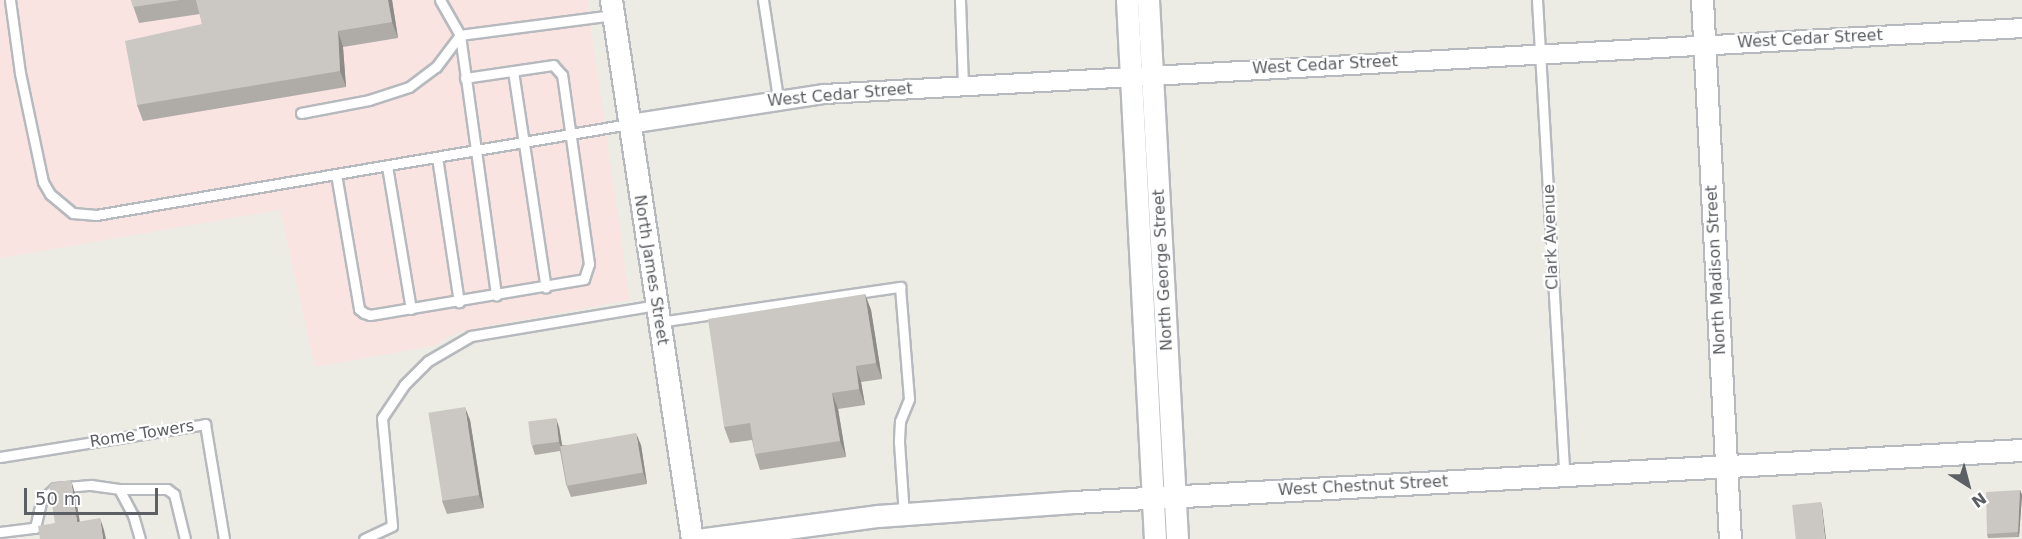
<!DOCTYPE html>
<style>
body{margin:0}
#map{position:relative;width:2022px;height:539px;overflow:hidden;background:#edece4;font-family:"DejaVu Sans",sans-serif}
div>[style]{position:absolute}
.medical>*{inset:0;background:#f9e4e2}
.roads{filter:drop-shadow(2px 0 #b6b9bd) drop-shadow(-2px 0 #b6b9bd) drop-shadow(0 2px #b6b9bd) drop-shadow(0 -2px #b6b9bd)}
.service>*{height:9px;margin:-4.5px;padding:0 4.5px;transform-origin:4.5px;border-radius:4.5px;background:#fff}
.minor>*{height:18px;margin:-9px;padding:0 9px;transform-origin:9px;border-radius:9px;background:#fff}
.tertiary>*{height:21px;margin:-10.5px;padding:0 10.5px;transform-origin:10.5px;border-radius:10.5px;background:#fff}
.wall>*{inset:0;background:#afaca8}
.shaded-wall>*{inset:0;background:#8e8c88}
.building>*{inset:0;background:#cbc8c3;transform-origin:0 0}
span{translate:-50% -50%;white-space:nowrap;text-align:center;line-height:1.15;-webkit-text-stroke:4.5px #fff;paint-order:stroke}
.street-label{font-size:16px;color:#5c5f63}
.north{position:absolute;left:1938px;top:455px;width:60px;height:60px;-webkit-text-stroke:4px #fff;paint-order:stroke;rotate:144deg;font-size:16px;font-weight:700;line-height:24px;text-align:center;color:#5c5f63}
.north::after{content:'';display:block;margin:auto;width:21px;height:27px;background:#5c5f63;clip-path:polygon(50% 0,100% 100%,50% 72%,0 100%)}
.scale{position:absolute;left:24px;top:488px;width:134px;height:27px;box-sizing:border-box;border:3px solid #5c5f63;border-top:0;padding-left:8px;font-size:18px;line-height:21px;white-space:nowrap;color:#5c5f63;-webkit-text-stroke:4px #fff;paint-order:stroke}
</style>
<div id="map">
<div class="medical">
<i style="clip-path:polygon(0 0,587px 0,630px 300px,472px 329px,453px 334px,433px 346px,315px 367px,280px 210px,0 258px)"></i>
</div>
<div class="roads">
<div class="service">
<i style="left:10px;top:0;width:74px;rotate:82.2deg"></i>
<i style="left:20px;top:73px;width:111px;rotate:78.1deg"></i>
<i style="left:43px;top:182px;width:14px;rotate:60deg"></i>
<i style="left:50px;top:194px;width:30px;rotate:40deg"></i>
<i style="left:73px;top:213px;width:23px;rotate:5deg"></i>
<i style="left:96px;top:215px;width:541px;rotate:-9.69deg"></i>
<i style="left:440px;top:0;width:40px;rotate:60.3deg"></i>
<i style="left:460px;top:35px;width:263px;rotate:82.1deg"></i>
<i style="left:763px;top:0;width:99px;rotate:81.3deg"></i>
<i style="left:960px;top:0;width:85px;rotate:88deg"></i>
<i style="left:1537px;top:0;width:476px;rotate:86.7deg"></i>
<i style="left:513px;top:71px;width:219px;rotate:81.4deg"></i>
<i style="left:301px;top:113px;width:69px;rotate:-10.8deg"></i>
<i style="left:369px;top:100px;width:42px;rotate:-18deg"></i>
<i style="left:409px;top:87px;width:34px;rotate:-37deg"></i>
<i style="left:436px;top:67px;width:40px;rotate:-53deg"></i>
<i style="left:460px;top:35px;width:154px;rotate:-7.4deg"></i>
<i style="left:437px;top:157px;width:147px;rotate:81.4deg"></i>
<i style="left:387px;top:166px;width:145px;rotate:80.5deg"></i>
<i style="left:336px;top:174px;width:137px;rotate:80.3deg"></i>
<i style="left:359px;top:309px;width:6px;rotate:39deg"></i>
<i style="left:364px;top:313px;width:6px;rotate:18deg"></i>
<i style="left:370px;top:315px;width:217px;rotate:-9.5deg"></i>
<i style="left:584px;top:279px;width:16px;rotate:-72deg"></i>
<i style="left:589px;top:264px;width:191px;rotate:-98.1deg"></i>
<i style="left:562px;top:75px;width:13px;rotate:-132deg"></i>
<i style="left:553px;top:65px;width:89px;rotate:171.6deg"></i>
<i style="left:659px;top:322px;width:244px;rotate:-8.3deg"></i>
<i style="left:900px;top:287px;width:112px;rotate:85.4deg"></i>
<i style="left:909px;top:399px;width:24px;rotate:112deg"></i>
<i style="left:900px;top:421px;width:21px;rotate:93deg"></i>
<i style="left:899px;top:442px;width:73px;rotate:86.1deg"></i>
<i style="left:0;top:457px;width:208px;rotate:-9.1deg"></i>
<i style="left:205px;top:424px;width:117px;rotate:80.6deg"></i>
<i style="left:119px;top:489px;width:48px"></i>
<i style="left:167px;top:489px;width:9px;rotate:36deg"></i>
<i style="left:174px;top:494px;width:46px;rotate:76.3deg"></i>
<i style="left:0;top:532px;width:35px;rotate:-7deg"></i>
<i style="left:35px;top:528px;width:28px;rotate:-77deg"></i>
<i style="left:41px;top:501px;width:19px;rotate:-43deg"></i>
<i style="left:55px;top:488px;width:36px;rotate:-5deg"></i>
<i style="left:91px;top:485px;width:28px;rotate:8deg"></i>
<i style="left:119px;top:489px;width:30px;rotate:62deg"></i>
<i style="left:133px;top:515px;width:25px;rotate:74deg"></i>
<i style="left:364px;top:539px;width:31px;rotate:-25deg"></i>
<i style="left:392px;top:526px;width:108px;rotate:-95.3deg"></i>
<i style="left:382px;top:418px;width:40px;rotate:-56deg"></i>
<i style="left:404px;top:385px;width:34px;rotate:-45deg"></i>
<i style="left:428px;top:361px;width:50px;rotate:-30.2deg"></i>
<i style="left:471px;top:336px;width:189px;rotate:-9.5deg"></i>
</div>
<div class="minor">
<i style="left:630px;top:124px;width:196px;rotate:-8.8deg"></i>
<i style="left:824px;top:94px;width:1200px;rotate:-3.15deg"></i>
</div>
<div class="tertiary">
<i style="left:611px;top:0;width:545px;rotate:81.45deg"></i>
<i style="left:1127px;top:0;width:540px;rotate:87.03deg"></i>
<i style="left:1148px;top:0;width:540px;rotate:86.92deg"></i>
<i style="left:1702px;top:0;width:540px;rotate:87.03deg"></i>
<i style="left:705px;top:539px;width:175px;rotate:-7.6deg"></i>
<i style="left:878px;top:516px;width:196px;rotate:-4.1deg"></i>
<i style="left:1074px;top:502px;width:949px;rotate:-3.14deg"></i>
</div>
</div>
<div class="wall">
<i style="clip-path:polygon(131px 0,392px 0,398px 38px,343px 47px,346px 87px,143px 121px,137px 105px,202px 24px,200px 14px,139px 23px)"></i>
<i style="clip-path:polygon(865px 294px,871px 310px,882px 379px,861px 382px,865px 405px,838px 409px,846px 457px,760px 470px,755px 454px,752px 440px,730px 443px,724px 427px)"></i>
<i style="clip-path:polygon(470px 420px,484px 508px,447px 514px,442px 501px)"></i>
<i style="clip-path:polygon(559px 427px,562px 445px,641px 445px,647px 484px,571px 497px,566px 484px,560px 451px,535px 455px,532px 446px)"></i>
<i style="clip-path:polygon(2020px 490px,2022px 495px,2019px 537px,1988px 538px,1987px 534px)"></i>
</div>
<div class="shaded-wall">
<i style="clip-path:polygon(388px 0,392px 0,398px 38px,392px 22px)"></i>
<i style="clip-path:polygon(338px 31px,343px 47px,346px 87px,340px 71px)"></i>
<i style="clip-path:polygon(865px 294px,871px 310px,882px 379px,876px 363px)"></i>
<i style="clip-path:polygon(856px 366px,861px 382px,865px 405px,859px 389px)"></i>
<i style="clip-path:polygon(832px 393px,838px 409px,846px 457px,840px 441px)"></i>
<i style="clip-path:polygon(465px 407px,470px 420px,484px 508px,479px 495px)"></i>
<i style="clip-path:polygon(556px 418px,559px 427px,563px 451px,559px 442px)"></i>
<i style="clip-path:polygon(636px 433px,641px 445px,647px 484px,643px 472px)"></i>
<i style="clip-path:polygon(71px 480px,75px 493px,82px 534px,77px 522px)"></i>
<i style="clip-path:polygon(2020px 490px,2022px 495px,2019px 537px,2018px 532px)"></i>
<i style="clip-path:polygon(1821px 502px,1822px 506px,1826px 539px,1825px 539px)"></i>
<i style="clip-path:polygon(100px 518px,104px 530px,106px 539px,103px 539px)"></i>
</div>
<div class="building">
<i style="clip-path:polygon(131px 0,180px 0,133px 7px)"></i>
<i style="clip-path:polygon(196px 0,388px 0,392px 22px,338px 31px,340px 71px,137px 105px,125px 41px,202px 24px)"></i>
<i style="clip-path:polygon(865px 294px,876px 363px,856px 366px,859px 389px,832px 393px,840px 441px,755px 454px,750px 423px,724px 427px,708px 319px)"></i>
<i style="left:465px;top:407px;width:89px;height:37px;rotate:81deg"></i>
<i style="left:556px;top:418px;width:24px;height:28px;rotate:83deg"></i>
<i style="left:636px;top:433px;width:40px;height:77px;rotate:80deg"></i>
<i style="clip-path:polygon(71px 480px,77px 522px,100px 518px,103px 539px,40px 539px,38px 526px,55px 523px,49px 486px,52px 483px)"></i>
<i style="clip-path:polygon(2020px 490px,2018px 532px,1987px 534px,1986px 492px)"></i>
<i style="left:1821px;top:502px;width:37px;height:29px;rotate:84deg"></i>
</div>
<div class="street-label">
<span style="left:1810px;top:39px;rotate:-3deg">West Cedar Street</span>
<span style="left:1325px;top:65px;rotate:-3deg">West Cedar Street</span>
<span style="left:840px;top:95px;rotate:-5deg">West Cedar Street</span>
<span style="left:1551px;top:237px;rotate:-92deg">Clark Avenue</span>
<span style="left:651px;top:270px;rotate:81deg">North James Street</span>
<span style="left:1163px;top:270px;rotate:-93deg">North George Street</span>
<span style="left:1716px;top:270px;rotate:-93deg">North Madison Street</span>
<span style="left:142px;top:434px;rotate:-9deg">Rome Towers</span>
<span style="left:1363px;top:486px;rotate:-3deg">West Chestnut Street</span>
</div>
<div class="north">N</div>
<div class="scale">50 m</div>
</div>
